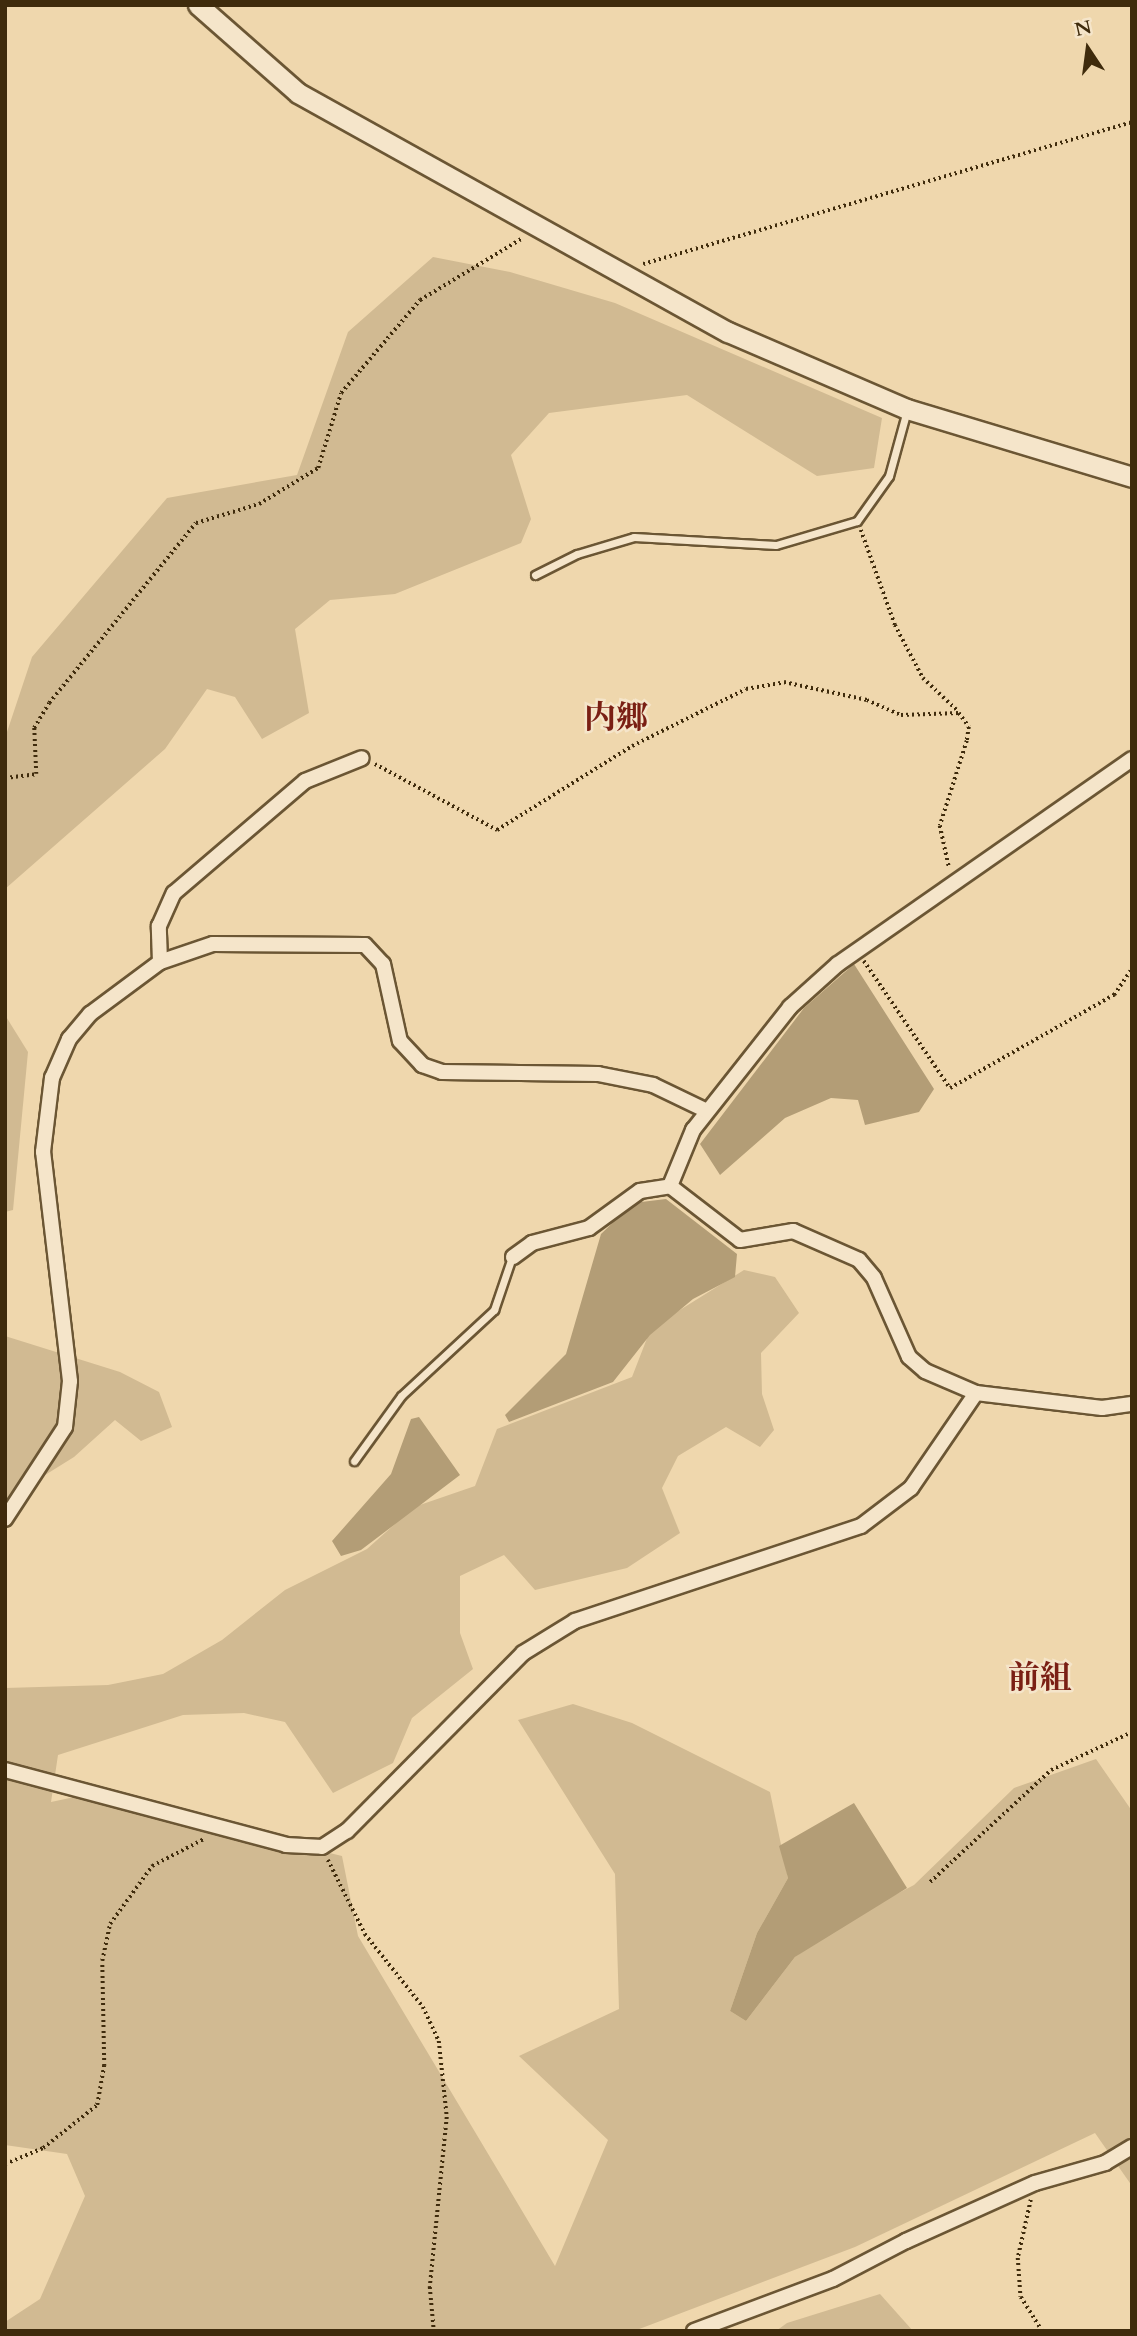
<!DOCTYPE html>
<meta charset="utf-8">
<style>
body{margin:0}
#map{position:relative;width:1137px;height:2336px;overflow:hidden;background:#efd7ad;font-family:Cardo,"Noto Serif JP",serif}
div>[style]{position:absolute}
.green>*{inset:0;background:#d1ba92}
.water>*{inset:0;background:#b39d76}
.path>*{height:3.5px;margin-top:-1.75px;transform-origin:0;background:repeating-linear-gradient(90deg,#3f2b0c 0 2px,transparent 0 5.5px)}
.roads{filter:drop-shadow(2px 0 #6b5634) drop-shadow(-2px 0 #6b5634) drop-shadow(0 2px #6b5634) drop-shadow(0 -2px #6b5634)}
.lane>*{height:7px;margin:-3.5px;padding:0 3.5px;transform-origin:3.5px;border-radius:3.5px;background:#f5e5ca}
.street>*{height:14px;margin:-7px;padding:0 7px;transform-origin:7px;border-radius:7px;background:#f5e5ca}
.secondary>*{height:19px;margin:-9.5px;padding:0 9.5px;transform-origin:9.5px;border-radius:9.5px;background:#f5e5ca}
span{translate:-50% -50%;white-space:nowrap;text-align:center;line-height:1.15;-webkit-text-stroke:5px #f5e5ca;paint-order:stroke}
.neighbourhood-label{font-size:32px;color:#7a1f14;font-weight:700}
.frame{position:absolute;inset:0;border:7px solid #3f2b0c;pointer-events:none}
.north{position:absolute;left:1053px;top:14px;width:70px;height:70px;-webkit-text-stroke:5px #f5e5ca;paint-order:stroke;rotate:347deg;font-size:19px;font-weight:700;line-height:28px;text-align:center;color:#3f2b0c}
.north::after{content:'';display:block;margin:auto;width:24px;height:32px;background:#3f2b0c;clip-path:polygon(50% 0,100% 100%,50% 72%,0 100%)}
</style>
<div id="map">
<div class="green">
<i style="clip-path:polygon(433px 257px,510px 272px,615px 303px,882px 418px,874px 468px,817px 476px,687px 395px,549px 413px,511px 455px,531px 519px,521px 543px,395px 594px,330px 600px,295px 629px,309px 713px,262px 739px,235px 697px,207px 689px,165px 749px,5px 889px,5px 738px,32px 657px,167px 498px,297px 475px,348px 332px)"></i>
<i style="clip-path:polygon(5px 1015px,28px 1052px,13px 1210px,5px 1212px)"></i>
<i style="clip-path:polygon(744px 1270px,775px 1277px,799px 1313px,761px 1353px,762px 1394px,774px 1430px,760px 1447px,726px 1427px,678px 1456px,662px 1488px,680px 1533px,627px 1568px,535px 1590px,504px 1555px,460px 1576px,460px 1633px,473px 1669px,412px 1718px,393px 1763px,333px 1793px,285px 1722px,244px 1713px,183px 1715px,58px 1755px,51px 1802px,89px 1794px,342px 1856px,358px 1936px,555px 2266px,608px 2140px,519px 2056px,619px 2009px,615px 1874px,518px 1720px,573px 1704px,632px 1723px,770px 1792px,788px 1878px,757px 1933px,730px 2011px,746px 2021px,795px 1957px,847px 1920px,914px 1885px,1014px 1788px,1096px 1759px,1132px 1811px,1132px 2186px,1095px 2133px,855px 2247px,634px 2331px,5px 2331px,5px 2322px,40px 2299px,85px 2196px,67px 2154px,5px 2145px,5px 1688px,108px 1685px,163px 1674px,222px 1640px,285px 1590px,367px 1549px,414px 1507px,475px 1486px,497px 1429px,632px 1377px,651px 1328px)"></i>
<i style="clip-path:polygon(5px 1336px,120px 1372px,159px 1392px,172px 1427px,141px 1441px,115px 1420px,74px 1457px,5px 1500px)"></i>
<i style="clip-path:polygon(880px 2294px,913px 2331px,776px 2331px,787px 2323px)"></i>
</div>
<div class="water">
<i style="clip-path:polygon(854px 964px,934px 1089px,919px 1112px,865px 1125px,858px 1100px,831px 1098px,785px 1118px,720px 1175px,700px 1144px,804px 1008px)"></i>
<i style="clip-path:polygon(666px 1199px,737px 1254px,735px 1277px,693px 1299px,650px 1335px,613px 1382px,509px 1422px,505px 1415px,566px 1354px,601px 1234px,633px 1203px)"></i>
<i style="clip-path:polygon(419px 1417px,460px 1475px,361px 1550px,341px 1556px,332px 1541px,391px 1474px,411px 1419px)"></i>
<i style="clip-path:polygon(854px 1803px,907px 1888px,795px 1957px,746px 2021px,730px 2011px,757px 1933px,788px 1878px,779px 1846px)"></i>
</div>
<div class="path">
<i style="left:643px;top:264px;width:509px;rotate:-16.19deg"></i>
<i style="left:861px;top:530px;width:101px;rotate:70.3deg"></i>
<i style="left:895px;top:625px;width:60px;rotate:62.2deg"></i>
<i style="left:923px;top:678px;width:48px;rotate:43.3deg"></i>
<i style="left:375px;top:764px;width:139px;rotate:28.4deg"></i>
<i style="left:497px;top:830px;width:159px;rotate:-31.9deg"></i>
<i style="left:632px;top:746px;width:127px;rotate:-26.6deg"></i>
<i style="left:746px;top:689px;width:39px;rotate:-10deg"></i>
<i style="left:784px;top:682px;width:85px;rotate:12.2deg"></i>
<i style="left:867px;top:700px;width:37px;rotate:24deg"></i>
<i style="left:901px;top:715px;width:58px;rotate:-2deg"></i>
<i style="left:959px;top:713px;width:17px;rotate:54deg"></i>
<i style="left:969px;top:727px;width:14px;rotate:98deg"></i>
<i style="left:967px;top:741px;width:89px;rotate:107.6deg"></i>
<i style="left:940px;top:826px;width:42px;rotate:77.6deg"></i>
<i style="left:5px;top:778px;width:31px;rotate:-7deg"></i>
<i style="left:36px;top:774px;width:46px;rotate:-92.5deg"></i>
<i style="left:34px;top:728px;width:29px;rotate:-59deg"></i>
<i style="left:49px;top:703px;width:232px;rotate:-50.8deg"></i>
<i style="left:196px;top:523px;width:66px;rotate:-16.8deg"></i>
<i style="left:259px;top:504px;width:69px;rotate:-31.4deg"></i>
<i style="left:318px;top:468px;width:78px;rotate:-73deg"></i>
<i style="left:341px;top:393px;width:122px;rotate:-49.7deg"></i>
<i style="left:420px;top:300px;width:118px;rotate:-31.1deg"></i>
<i style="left:864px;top:961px;width:153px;rotate:55.9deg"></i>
<i style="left:950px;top:1088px;width:189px;rotate:-29.6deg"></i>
<i style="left:1114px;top:995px;width:32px;rotate:-56deg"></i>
<i style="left:328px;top:1860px;width:83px;rotate:63.4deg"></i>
<i style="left:365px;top:1934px;width:93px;rotate:51.5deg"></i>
<i style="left:423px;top:2007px;width:38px;rotate:65deg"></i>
<i style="left:439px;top:2041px;width:76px;rotate:84deg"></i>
<i style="left:447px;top:2117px;width:171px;rotate:95.7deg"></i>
<i style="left:430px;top:2287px;width:44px;rotate:84.8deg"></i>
<i style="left:930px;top:1882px;width:165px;rotate:-42.8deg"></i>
<i style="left:1051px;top:1770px;width:89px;rotate:-25.1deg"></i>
<i style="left:5px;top:2164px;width:41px;rotate:-22.8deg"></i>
<i style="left:43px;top:2148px;width:69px;rotate:-38.5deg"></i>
<i style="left:97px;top:2105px;width:40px;rotate:-80deg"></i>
<i style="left:104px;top:2066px;width:105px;rotate:-91.1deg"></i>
<i style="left:102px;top:1961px;width:38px;rotate:-78deg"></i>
<i style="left:110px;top:1924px;width:72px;rotate:-54.1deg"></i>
<i style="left:152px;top:1866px;width:59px;rotate:-27.4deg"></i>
<i style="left:1031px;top:2200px;width:59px;rotate:102.6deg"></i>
<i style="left:1018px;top:2258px;width:39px;rotate:86deg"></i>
<i style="left:1021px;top:2297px;width:40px;rotate:58deg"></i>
</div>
<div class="roads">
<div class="lane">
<i style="left:535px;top:575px;width:47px;rotate:-26.6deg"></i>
<i style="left:577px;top:554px;width:59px;rotate:-16.6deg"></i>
<i style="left:634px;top:537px;width:142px;rotate:3.2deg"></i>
<i style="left:776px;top:545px;width:84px;rotate:-16.5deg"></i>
<i style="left:857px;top:521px;width:55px;rotate:-54.6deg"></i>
<i style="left:889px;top:476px;width:68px;rotate:-74.7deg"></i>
<i style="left:354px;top:1461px;width:80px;rotate:-54.1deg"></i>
<i style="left:401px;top:1396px;width:127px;rotate:-42.8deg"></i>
<i style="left:494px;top:1310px;width:56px;rotate:-71.2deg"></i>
</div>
<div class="street">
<i style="left:160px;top:962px;width:36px;rotate:-92deg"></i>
<i style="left:159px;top:926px;width:36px;rotate:-66deg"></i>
<i style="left:174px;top:893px;width:172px;rotate:-40.5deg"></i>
<i style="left:305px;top:781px;width:61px;rotate:-22deg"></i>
<i style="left:670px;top:1186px;width:61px;rotate:-67.7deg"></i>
<i style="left:693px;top:1130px;width:157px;rotate:-51.7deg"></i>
<i style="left:790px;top:1007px;width:64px;rotate:-41.9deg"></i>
<i style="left:838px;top:964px;width:358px;rotate:-34.9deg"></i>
<i style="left:670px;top:1186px;width:88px;rotate:37.6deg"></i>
<i style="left:740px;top:1240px;width:54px;rotate:-9.6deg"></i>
<i style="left:793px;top:1231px;width:72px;rotate:23.7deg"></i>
<i style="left:859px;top:1260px;width:23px;rotate:50deg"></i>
<i style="left:874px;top:1278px;width:86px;rotate:66.1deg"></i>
<i style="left:909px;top:1357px;width:21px;rotate:41deg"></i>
<i style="left:925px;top:1371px;width:56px;rotate:23.3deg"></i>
<i style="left:976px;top:1393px;width:127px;rotate:6.8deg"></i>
<i style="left:1102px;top:1408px;width:30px;rotate:-8deg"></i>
<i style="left:513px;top:1257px;width:24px;rotate:-36deg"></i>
<i style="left:532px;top:1243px;width:59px;rotate:-14.7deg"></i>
<i style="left:589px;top:1228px;width:63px;rotate:-36deg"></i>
<i style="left:640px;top:1191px;width:30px;rotate:-9deg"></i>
<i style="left:5px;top:1519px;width:110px;rotate:-56.9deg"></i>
<i style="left:65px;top:1427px;width:46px;rotate:-83.8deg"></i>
<i style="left:70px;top:1381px;width:231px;rotate:-96.7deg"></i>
<i style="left:43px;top:1152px;width:75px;rotate:-83.1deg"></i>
<i style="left:52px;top:1078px;width:43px;rotate:-66.4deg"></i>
<i style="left:69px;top:1039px;width:33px;rotate:-50deg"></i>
<i style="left:90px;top:1014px;width:87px;rotate:-36.6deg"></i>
<i style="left:160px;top:962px;width:56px;rotate:-18.8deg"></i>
<i style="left:213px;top:944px;width:152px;rotate:0.4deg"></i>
<i style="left:365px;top:945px;width:26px;rotate:47deg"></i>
<i style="left:383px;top:964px;width:79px;rotate:77.6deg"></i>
<i style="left:400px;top:1041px;width:33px;rotate:47deg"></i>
<i style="left:422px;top:1065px;width:21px;rotate:19deg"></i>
<i style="left:442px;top:1072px;width:156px;rotate:0.7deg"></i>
<i style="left:598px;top:1074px;width:56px;rotate:11.3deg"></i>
<i style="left:653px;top:1085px;width:60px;rotate:25.7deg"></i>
<i style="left:5px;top:1770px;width:291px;rotate:14.9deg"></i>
<i style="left:286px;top:1845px;width:36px;rotate:3deg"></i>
<i style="left:322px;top:1847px;width:30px;rotate:-33deg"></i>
<i style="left:347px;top:1831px;width:250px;rotate:-45.3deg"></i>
<i style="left:523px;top:1653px;width:61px;rotate:-31.6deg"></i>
<i style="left:575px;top:1621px;width:301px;rotate:-18.4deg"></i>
<i style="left:861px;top:1526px;width:63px;rotate:-37.2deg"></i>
<i style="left:911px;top:1488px;width:115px;rotate:-55.6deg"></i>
<i style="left:694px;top:2331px;width:148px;rotate:-20.5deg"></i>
<i style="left:833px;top:2279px;width:82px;rotate:-27.5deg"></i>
<i style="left:906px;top:2241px;width:141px;rotate:-24.2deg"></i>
<i style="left:1035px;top:2183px;width:73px;rotate:-15.9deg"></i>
<i style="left:1105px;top:2163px;width:31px;rotate:-31deg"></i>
</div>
<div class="secondary">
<i style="left:198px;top:5px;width:133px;rotate:41.3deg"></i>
<i style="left:298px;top:93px;width:492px;rotate:29.1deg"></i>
<i style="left:728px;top:332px;width:195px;rotate:23.3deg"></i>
<i style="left:907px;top:409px;width:235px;rotate:16.8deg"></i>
</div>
</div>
<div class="neighbourhood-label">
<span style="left:616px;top:718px">内郷</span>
<span style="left:1040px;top:1678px">前組</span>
</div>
<div class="frame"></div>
<div class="north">N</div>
</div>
